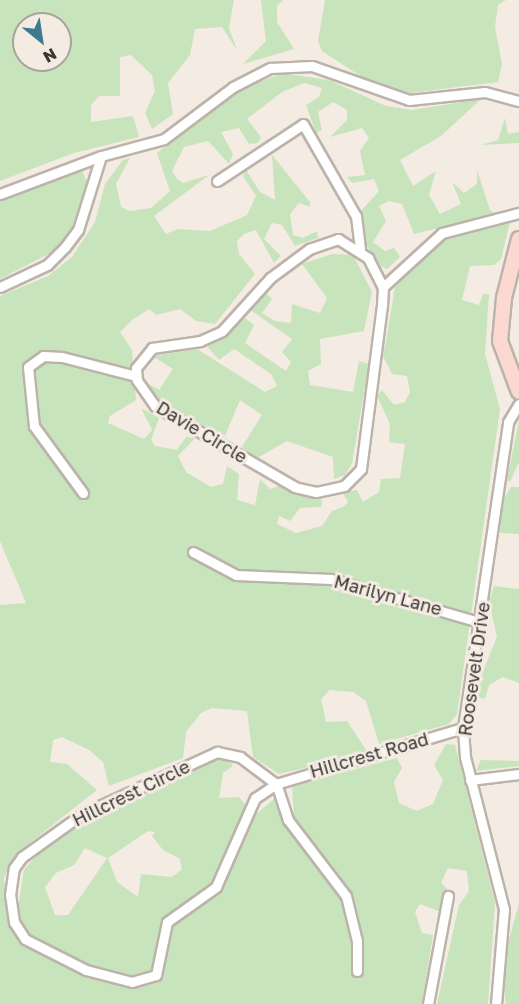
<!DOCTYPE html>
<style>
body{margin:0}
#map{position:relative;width:519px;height:1004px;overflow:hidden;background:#f4ebe2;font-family:"Golos Text",sans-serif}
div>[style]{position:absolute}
.green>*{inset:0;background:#c8e4bc}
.roads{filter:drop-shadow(2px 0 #bcb3aa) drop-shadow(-2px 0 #bcb3aa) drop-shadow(0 2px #bcb3aa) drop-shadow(0 -2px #bcb3aa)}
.street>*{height:9px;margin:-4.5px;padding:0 4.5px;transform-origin:4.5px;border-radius:4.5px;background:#fff}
.secondary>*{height:14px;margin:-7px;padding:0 7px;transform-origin:7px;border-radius:7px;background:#fbd8d0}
span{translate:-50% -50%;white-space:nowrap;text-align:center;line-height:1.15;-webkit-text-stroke:6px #f4ebe2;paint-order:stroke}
.street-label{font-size:18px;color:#3b3734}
.north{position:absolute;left:12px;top:12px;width:60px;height:60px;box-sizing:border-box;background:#f4ebe2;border:2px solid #aaa39c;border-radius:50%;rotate:150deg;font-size:16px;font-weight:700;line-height:24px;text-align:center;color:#3b3734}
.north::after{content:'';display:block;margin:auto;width:21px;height:27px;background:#3c7a90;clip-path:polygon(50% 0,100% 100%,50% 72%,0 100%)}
</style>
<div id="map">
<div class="green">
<i style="clip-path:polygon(evenodd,0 0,234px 0,229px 28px,237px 50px,222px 27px,195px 29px,190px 55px,168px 83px,173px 114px,152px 129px,145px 113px,155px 91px,152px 75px,131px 55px,120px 57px,120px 96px,99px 96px,91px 105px,91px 122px,133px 116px,139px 137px,74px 153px,0 181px,0 0,24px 24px,60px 24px,60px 60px,24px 60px,24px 24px)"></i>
<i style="clip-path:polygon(261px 0,283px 0,277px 6px,277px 22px,294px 49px,243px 64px,266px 41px)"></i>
<i style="clip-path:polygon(325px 0,506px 0,498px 5px,495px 27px,502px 64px,498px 82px,403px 94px,377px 87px,322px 51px,318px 41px)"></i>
<i style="clip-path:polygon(evenodd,282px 73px,329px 80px,386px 106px,412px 110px,481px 99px,441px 136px,400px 160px,413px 186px,436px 171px,429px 195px,440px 214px,461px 204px,452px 182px,464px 193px,477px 184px,477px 170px,490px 210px,510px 222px,501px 259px,494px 265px,470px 266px,462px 300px,479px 305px,483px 294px,489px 294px,485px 354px,500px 409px,457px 714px,449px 724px,379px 744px,366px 701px,353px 692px,330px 690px,321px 699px,326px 722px,347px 721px,368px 753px,279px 774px,253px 757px,247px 711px,212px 708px,201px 713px,186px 732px,183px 758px,109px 786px,103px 762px,89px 750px,62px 737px,53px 740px,50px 762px,67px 764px,97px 790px,17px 853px,4px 877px,6px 899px,19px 902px,24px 870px,43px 847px,130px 795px,217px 758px,226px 757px,233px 766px,223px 773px,219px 798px,239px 797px,254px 816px,274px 799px,280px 810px,294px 814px,292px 786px,397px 758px,402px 768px,394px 782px,399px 803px,417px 811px,433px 804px,443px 780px,434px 765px,446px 744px,455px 745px,495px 903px,488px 1004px,437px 1004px,459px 905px,469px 891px,467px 871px,448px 868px,441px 883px,449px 891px,441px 912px,420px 904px,415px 912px,422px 933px,433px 935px,422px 1004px,0 1004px,0 605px,26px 603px,0 541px,0 296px,48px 276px,72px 257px,95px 222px,105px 184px,123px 160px,130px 158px,116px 184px,121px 207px,130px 211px,151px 208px,170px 191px,157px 153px,237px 91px,282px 73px,304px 83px,322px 88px,319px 97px,306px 105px,316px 133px,322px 130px,318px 112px,333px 102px,347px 110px,347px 120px,330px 137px,362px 128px,369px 138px,360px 151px,365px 175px,347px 177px,352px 183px,374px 179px,379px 191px,360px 212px,366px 245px,381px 266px,387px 269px,400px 257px,394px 248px,385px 251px,373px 242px,386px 221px,379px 206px,389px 201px,402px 204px,414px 234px,443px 227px,438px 244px,395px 287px,386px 341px,383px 356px,392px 374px,407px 376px,410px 392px,405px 402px,394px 405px,382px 390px,377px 396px,390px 424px,389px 442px,405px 444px,400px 478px,381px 479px,379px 492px,363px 502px,357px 490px,342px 492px,348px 502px,343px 507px,332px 511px,322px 526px,296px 533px,277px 524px,279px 516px,290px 521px,300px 508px,321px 507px,322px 500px,279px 486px,270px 489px,260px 479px,255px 505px,237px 500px,239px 474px,227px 466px,223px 484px,211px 487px,186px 472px,178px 456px,195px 438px,186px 437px,177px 450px,155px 446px,151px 440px,159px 418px,141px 408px,152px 430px,144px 439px,108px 423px,110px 416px,136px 400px,132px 350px,120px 332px,132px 320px,149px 309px,156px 315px,180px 309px,196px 321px,215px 324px,255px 274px,239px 254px,237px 241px,244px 234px,256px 230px,274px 263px,281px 256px,264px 239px,272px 223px,282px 225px,295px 246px,318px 238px,317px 231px,303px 238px,293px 235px,290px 214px,299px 203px,310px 207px,310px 202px,272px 155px,275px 200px,260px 192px,246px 170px,243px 176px,256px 196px,247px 215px,210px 231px,178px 229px,166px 234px,154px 216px,209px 175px,183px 183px,177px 179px,172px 171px,184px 147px,208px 141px,229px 164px,233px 154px,221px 132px,239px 128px,249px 144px,258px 143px,261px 137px,247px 119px,282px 92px,304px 83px,282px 73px,148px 831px,155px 832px,152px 836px,163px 850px,180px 859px,182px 869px,172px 877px,141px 874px,138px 897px,117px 882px,108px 858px,148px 831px,282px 73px,85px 848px,107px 858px,68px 915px,55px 915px,45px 887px,56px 873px,74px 865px,85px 848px)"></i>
<i style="clip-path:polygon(505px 118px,508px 134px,519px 132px,519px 143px,481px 145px,498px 140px)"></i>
<i style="clip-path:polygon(81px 168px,88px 184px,76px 222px,58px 249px,0 279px,0 199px)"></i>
<i style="clip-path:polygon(332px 254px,353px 255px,372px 292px,364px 331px,320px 339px,321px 364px,308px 371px,310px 385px,353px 392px,359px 361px,369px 364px,352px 463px,345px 475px,334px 479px,333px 457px,287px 441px,257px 458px,242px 447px,262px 415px,240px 400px,225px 436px,162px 404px,147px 383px,159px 390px,173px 369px,154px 357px,159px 355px,197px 349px,265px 392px,277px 386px,271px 374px,234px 349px,219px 360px,207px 346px,227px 337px,244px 317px,254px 325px,245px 343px,286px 371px,291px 362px,282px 352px,292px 339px,249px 309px,265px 292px,272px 299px,262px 313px,275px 321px,291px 323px,292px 304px,320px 313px,327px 298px,302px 264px)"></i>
<i style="clip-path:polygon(519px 420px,519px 462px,510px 482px,507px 480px)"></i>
<i style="clip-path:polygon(511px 487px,519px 487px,519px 534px,500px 533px,502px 502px)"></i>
<i style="clip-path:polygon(494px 586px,519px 589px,519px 683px,503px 677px,489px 685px,485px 699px,477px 697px,477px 686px,497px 637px,489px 602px)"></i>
<i style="clip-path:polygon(481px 760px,519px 761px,519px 766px,476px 771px)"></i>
<i style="clip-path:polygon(519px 903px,519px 1004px,506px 1004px,501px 969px)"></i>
</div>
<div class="roads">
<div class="street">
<i style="left:217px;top:181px;width:103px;rotate:-33.5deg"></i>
<i style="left:303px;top:124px;width:106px;rotate:60.1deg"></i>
<i style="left:356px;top:216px;width:34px;rotate:83deg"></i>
<i style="left:0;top:194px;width:108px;rotate:-20.6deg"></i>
<i style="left:338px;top:239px;width:36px;rotate:32deg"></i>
<i style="left:368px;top:258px;width:33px;rotate:63deg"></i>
<i style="left:383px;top:287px;width:18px;rotate:93deg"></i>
<i style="left:382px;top:305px;width:165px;rotate:97.3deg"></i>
<i style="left:361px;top:469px;width:24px;rotate:135deg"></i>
<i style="left:344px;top:486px;width:29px;rotate:168deg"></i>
<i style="left:316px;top:492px;width:22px;rotate:-167deg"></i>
<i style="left:295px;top:487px;width:162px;rotate:-149.9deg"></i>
<i style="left:155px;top:406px;width:32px;rotate:-125deg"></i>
<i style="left:137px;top:380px;width:12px;rotate:-95deg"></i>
<i style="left:136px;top:368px;width:26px;rotate:-51deg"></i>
<i style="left:152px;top:348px;width:49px;rotate:-8.3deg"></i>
<i style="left:200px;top:341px;width:24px;rotate:-24deg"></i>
<i style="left:222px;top:331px;width:72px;rotate:-47.8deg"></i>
<i style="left:270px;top:278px;width:49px;rotate:-36.6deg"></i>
<i style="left:309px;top:249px;width:31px;rotate:-19deg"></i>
<i style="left:0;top:287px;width:52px;rotate:-25.1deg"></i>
<i style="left:47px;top:265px;width:25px;rotate:-45deg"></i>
<i style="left:65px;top:247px;width:21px;rotate:-53deg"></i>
<i style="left:78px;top:230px;width:77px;rotate:-72.7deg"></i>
<i style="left:101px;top:156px;width:65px;rotate:-15.1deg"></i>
<i style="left:164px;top:139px;width:86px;rotate:-37deg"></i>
<i style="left:233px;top:87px;width:42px;rotate:-27.2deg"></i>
<i style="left:270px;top:68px;width:42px;rotate:-2.7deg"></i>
<i style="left:312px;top:66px;width:103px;rotate:19.3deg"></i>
<i style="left:409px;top:100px;width:76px;rotate:-6deg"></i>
<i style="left:485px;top:92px;width:35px;rotate:15deg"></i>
<i style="left:383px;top:287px;width:80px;rotate:-42.5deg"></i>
<i style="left:442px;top:233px;width:80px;rotate:-14.6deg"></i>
<i style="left:83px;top:493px;width:83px;rotate:-126.2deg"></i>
<i style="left:34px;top:426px;width:59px;rotate:-95.8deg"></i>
<i style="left:28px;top:367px;width:19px;rotate:-36deg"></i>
<i style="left:43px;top:356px;width:19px;rotate:3deg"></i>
<i style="left:62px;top:357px;width:76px;rotate:14.4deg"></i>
<i style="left:193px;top:552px;width:49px;rotate:28.1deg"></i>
<i style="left:236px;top:575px;width:95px;rotate:2.4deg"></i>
<i style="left:331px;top:579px;width:154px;rotate:16.2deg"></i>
<i style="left:217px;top:752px;width:24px;rotate:12deg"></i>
<i style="left:240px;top:757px;width:45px;rotate:36.9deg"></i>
<i style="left:276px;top:784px;width:25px;rotate:146deg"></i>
<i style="left:255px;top:798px;width:97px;rotate:113.7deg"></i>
<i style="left:216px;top:887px;width:60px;rotate:144.5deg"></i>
<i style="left:167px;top:922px;width:54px;rotate:101.7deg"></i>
<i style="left:156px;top:975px;width:25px;rotate:164deg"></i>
<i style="left:132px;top:982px;width:48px;rotate:-165.4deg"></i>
<i style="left:86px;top:970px;width:68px;rotate:-153.1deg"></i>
<i style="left:25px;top:939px;width:20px;rotate:-123deg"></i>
<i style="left:14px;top:922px;width:27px;rotate:-98deg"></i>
<i style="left:10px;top:895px;width:27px;rotate:-82deg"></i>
<i style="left:14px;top:868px;width:14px;rotate:-54deg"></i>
<i style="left:22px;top:857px;width:74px;rotate:-35.6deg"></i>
<i style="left:82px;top:814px;width:149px;rotate:-24.7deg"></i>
<i style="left:470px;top:780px;width:49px;rotate:-7deg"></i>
<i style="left:357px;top:971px;width:30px;rotate:-90deg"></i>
<i style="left:357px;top:941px;width:46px;rotate:-103.7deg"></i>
<i style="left:346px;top:896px;width:96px;rotate:-127.3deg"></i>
<i style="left:288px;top:820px;width:38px;rotate:-108deg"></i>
<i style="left:276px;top:784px;width:195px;rotate:-16.7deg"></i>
<i style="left:428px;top:1004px;width:110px;rotate:-79.5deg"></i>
<i style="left:496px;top:1004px;width:95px;rotate:-85.2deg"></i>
<i style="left:504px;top:909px;width:157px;rotate:-104.4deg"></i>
<i style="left:465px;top:757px;width:29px;rotate:-94deg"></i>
<i style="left:463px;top:728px;width:309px;rotate:-81.6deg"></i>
<i style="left:508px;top:422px;width:21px;rotate:-59deg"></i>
</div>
<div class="secondary">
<i style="left:519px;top:239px;width:61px;rotate:104.3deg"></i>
<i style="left:504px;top:298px;width:43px;rotate:95.3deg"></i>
<i style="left:500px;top:341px;width:54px;rotate:69.6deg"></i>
</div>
</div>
<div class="street-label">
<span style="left:202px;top:432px;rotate:31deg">Davie Circle</span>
<span style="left:388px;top:595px;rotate:15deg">Marilyn Lane</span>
<span style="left:474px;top:669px;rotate:-82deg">Roosevelt Drive</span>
<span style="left:369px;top:755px;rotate:-16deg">Hillcrest Road</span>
<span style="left:131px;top:793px;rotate:-26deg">Hillcrest Circle</span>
</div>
<div class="north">N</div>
</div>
